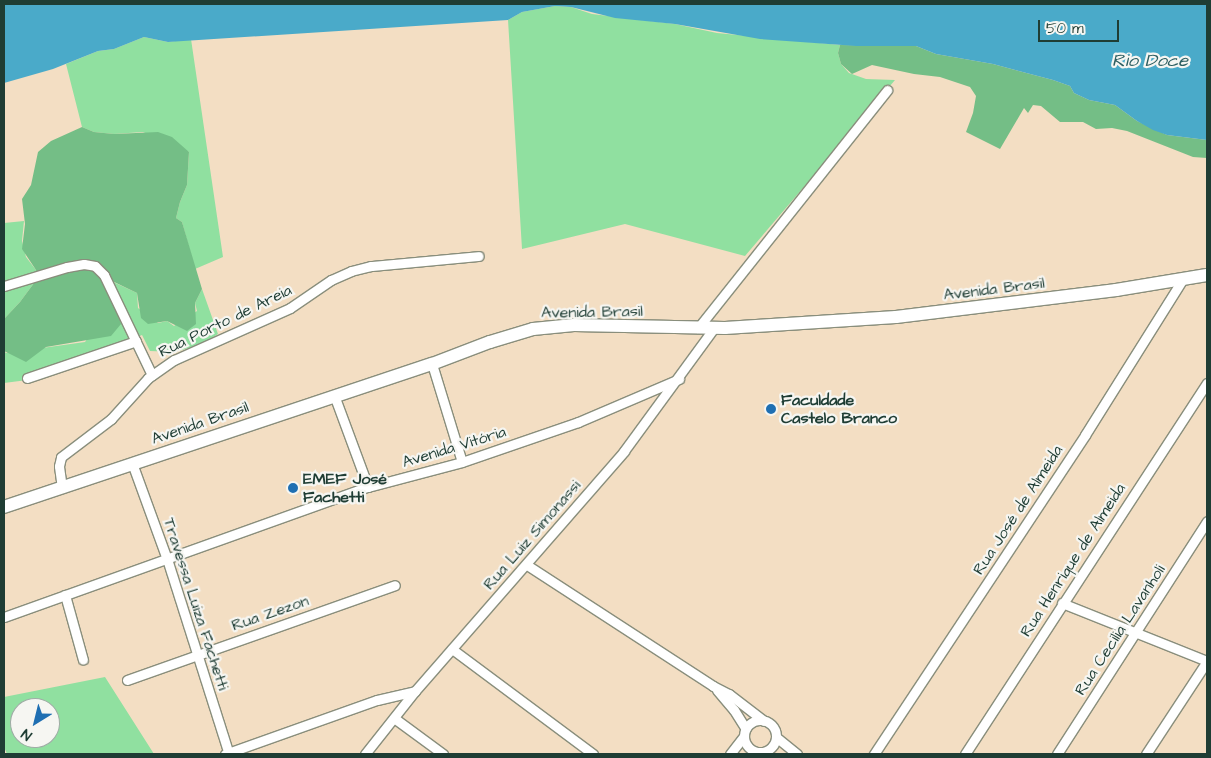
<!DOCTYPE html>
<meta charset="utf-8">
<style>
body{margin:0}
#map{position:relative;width:1211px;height:758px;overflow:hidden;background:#f3dec3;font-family:"Architects Daughter",sans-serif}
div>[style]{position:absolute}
.green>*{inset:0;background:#90e0a0}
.forest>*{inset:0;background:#74be86}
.water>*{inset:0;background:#4aaac9}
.roads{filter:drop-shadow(1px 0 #898e7c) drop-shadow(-1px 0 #898e7c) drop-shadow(0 1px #898e7c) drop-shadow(0 -1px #898e7c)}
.minor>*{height:9px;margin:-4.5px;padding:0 4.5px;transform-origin:4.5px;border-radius:4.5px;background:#fff}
.minor>.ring{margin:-4.5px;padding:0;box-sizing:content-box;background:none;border:9px solid #fff;border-radius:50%}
.secondary>*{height:12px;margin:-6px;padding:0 6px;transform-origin:6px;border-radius:6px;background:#fff}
.dots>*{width:14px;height:14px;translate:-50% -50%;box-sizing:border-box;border:2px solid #f6f6f2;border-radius:50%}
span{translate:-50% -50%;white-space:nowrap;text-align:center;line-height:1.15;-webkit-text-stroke:4.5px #f6f6f2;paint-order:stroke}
.street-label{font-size:16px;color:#1f3d34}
.poi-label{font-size:16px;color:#1f3d34;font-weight:700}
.left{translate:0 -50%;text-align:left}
.water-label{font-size:18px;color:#2c5e61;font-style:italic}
.frame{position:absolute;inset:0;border:5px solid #1f3d34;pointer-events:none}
.north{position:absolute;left:10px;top:698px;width:50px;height:50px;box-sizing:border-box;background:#f6f6f2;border:1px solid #a0aca6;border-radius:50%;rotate:216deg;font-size:14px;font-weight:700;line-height:20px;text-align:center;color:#1f3d34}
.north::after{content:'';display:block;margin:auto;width:18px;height:22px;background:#1f6fb2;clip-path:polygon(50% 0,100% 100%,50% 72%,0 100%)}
.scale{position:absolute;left:1038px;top:20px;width:81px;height:22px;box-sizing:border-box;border:2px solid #1f3d34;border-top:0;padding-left:6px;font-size:15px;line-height:18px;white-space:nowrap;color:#1f3d34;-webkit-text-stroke:4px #f6f6f2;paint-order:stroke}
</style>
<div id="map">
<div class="green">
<i style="clip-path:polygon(555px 6px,571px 7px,592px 14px,675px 24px,717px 33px,840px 45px,838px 53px,841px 64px,849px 73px,866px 79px,895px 80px,745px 256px,625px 224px,522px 249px,508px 20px,522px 12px)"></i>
<i style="clip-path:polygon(144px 37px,168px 42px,191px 39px,223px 257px,195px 269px,182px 222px,176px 218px,180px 202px,187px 185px,189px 152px,143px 132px,114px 134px,94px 132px,82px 127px,66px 64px,98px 51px,114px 49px)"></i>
<i style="clip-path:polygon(24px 221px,22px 241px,26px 257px,36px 270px,37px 279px,20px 302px,4px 319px,4px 223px)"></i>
<i style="clip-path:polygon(107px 279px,137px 293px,138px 308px,158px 323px,167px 321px,174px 326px,197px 311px,195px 303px,202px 289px,218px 334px,203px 344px,175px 352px,150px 351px,142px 335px,43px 378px,4px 383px,4px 351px,6px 353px,85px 342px,115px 300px,105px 287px)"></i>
<i style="clip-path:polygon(evenodd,105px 677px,154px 754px,7px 754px,4px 747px,4px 697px,105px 677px,20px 708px,50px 708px,50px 738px,20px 738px,20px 708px)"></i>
</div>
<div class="forest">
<i style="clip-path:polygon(840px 45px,916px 46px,936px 54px,993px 64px,1053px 80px,1070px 86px,1074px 93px,1089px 100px,1115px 105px,1137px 121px,1167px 135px,1207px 140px,1207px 158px,1193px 157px,1127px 131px,1112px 128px,1096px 129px,1083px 122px,1060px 122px,1041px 106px,1033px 105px,1028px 113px,1024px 108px,1000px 149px,966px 132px,973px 113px,976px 96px,970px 87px,940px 77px,914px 74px,872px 65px,852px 74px,841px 64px,838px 53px)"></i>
<i style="clip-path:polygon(82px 127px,94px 132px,114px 134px,158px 132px,172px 137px,189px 152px,187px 185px,180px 202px,176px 218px,182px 222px,202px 289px,195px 303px,196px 324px,187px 331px,167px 321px,148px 324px,141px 318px,137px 293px,108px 279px,105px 287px,115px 300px,121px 324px,111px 336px,46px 347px,26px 362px,4px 351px,4px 319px,20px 302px,37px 279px,36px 270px,22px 249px,25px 224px,22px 199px,31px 185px,38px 152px,51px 141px)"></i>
</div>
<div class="water">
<i style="clip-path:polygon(4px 4px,1207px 4px,1207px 140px,1167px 135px,1153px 130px,1137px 121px,1115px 105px,1089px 100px,1074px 93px,1070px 86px,1053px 80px,993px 64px,936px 54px,916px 46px,856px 46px,760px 39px,675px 24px,615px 18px,571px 7px,555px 6px,522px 12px,508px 20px,168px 42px,144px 37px,114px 49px,98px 51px,53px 69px,4px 83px)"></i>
</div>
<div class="roads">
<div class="minor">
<i style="left:4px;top:286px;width:66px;rotate:-16.8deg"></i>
<i style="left:67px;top:267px;width:17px;rotate:-10deg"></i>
<i style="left:84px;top:264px;width:11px;rotate:10deg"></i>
<i style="left:95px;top:266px;width:13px;rotate:45deg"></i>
<i style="left:104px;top:275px;width:111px;rotate:64.4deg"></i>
<i style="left:698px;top:328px;width:304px;rotate:-51.5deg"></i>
<i style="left:432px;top:364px;width:102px;rotate:73deg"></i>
<i style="left:27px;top:378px;width:115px;rotate:-18.7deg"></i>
<i style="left:334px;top:395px;width:98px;rotate:69.7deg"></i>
<i style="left:132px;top:463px;width:102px;rotate:70deg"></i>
<i style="left:167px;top:559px;width:205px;rotate:72.4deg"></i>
<i style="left:62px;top:488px;width:22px;rotate:-98deg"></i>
<i style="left:59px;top:466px;width:9px;rotate:-77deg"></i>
<i style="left:61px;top:457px;width:63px;rotate:-37.2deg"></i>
<i style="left:111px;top:419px;width:55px;rotate:-47.9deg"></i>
<i style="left:148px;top:378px;width:32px;rotate:-35deg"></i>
<i style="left:174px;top:360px;width:127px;rotate:-24.1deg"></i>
<i style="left:290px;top:308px;width:50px;rotate:-34.3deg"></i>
<i style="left:331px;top:280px;width:22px;rotate:-24deg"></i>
<i style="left:351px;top:271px;width:21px;rotate:-14deg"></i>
<i style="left:371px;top:266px;width:108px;rotate:-5.3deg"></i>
<i style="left:527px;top:565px;width:222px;rotate:33deg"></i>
<i style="left:713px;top:686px;width:18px;rotate:27deg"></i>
<i style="left:729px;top:694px;width:44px;rotate:37.6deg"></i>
<i style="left:65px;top:595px;width:67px;rotate:74.5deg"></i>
<i style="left:1062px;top:603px;width:156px;rotate:21.8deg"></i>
<i style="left:4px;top:617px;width:387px;rotate:-19.7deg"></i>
<i style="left:368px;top:487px;width:97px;rotate:-14.9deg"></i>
<i style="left:462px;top:462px;width:123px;rotate:-19deg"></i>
<i style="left:578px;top:422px;width:110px;rotate:-23.1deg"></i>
<i style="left:452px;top:649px;width:176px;rotate:36.7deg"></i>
<i style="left:127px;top:680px;width:284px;rotate:-19.5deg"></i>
<i style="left:717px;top:690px;width:26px;rotate:50deg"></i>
<i style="left:734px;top:710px;width:22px;rotate:58deg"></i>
<i style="left:394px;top:718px;width:61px;rotate:36.3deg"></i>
<i class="ring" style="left:744px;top:720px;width:23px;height:23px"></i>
<i style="left:776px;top:737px;width:27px;rotate:39deg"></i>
<i style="left:225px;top:754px;width:161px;rotate:-19.6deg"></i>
<i style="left:377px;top:700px;width:39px;rotate:-13deg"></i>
<i style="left:365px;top:754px;width:80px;rotate:-51.6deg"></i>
<i style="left:415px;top:691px;width:318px;rotate:-48.9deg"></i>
<i style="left:624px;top:451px;width:152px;rotate:-53.8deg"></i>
<i style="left:730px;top:754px;width:23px;rotate:-52deg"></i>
<i style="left:874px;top:754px;width:382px;rotate:-56.5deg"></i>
<i style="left:1085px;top:435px;width:184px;rotate:-57.9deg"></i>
<i style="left:965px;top:754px;width:443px;rotate:-56.9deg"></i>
<i style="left:1057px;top:754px;width:277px;rotate:-57.2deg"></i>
<i style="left:1146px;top:754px;width:111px;rotate:-56.7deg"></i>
</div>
<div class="secondary">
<i style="left:4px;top:507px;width:451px;rotate:-18.5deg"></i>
<i style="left:432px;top:364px;width:62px;rotate:-20.8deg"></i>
<i style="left:490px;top:342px;width:45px;rotate:-16.8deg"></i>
<i style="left:533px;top:329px;width:41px;rotate:-5.6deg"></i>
<i style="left:574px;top:325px;width:151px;rotate:1.1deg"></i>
<i style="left:725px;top:328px;width:171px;rotate:-3.7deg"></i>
<i style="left:896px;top:317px;width:222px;rotate:-7deg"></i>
<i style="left:1116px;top:290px;width:92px;rotate:-9.4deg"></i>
</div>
</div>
<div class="dots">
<i style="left:771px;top:409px;background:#1f6fb2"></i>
<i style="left:293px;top:488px;background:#1f6fb2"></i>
</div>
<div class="street-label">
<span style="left:994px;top:289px;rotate:-7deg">Avenida Brasil</span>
<span style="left:592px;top:312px;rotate:-1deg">Avenida Brasil</span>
<span style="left:225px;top:321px;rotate:-26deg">Rua Porto de Areia</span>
<span style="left:200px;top:423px;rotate:-19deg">Avenida Brasil</span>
<span style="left:454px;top:447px;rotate:-17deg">Avenida Vitória</span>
<span style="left:1018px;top:510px;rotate:-57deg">Rua José de Almeida</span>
<span style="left:532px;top:535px;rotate:-49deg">Rua Luiz Simonassi</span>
<span style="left:1073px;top:560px;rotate:-57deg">Rua Henrique de Almeida</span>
<span style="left:196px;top:604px;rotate:72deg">Travessa Luiza Fachetti</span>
<span style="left:270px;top:613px;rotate:-19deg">Rua Zezon</span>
<span style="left:1120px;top:630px;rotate:-57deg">Rua Cecilia Lavanholi</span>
</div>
<div class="poi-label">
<span class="left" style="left:781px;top:409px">Faculdade<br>Castelo Branco</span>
<span class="left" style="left:303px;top:488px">EMEF José<br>Fachetti</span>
</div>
<div class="water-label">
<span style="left:1150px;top:61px">Rio Doce</span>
</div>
<div class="frame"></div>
<div class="north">N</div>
<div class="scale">50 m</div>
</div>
